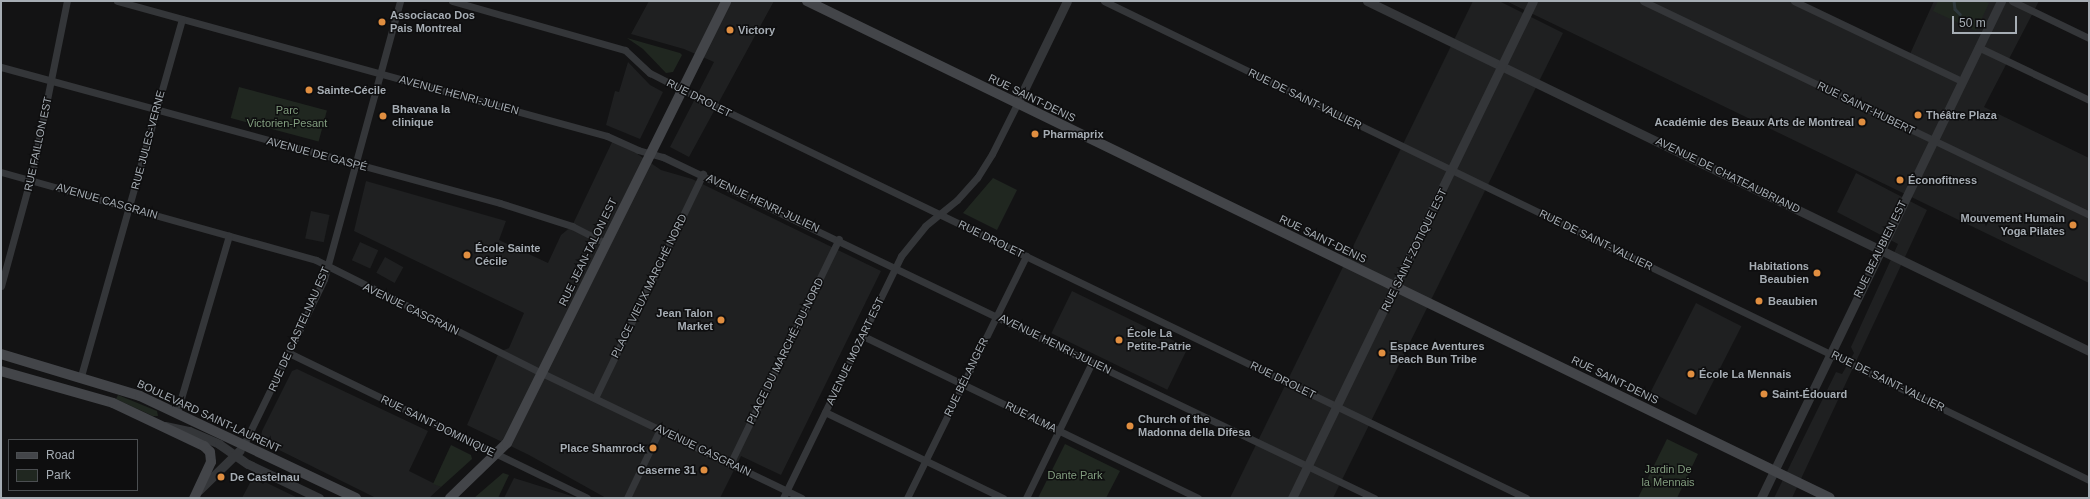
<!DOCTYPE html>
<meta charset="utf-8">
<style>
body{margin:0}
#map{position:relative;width:2090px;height:499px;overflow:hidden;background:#131314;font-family:Arial,sans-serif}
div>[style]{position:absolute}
.built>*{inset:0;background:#1f2021;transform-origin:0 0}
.green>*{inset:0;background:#202720;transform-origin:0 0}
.stream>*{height:2.5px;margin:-1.25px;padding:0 1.25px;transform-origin:1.25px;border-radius:1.25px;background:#2e383c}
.minor>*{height:7px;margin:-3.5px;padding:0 3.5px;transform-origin:3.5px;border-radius:3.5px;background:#343639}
.tertiary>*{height:9px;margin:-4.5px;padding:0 4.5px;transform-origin:4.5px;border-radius:4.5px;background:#343639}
.secondary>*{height:10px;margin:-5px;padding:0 5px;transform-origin:5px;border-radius:5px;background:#434549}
.dots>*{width:11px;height:11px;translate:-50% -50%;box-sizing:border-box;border:2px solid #0e0e0f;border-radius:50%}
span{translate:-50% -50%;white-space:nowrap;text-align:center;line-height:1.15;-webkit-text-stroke:3px #0e0e0f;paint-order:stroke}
.poi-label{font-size:11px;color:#a6adb4;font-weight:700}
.left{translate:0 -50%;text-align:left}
.right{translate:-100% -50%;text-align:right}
.street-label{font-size:11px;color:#a6adb4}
.park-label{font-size:11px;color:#829d7f}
.frame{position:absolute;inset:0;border:2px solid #a6adb4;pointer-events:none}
.legend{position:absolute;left:8px;top:439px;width:130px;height:52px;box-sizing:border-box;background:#0e0e0f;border:1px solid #4b4e51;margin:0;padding:5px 7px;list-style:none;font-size:12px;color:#a6adb4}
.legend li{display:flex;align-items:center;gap:8px;height:20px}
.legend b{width:20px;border:1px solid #4b4e51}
.scale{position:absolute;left:1952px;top:16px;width:65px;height:18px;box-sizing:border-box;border:2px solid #a6adb4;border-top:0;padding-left:5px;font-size:12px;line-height:14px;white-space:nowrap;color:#a6adb4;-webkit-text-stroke:3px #0e0e0f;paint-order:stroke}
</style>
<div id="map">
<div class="built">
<i style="clip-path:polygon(649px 1px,774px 1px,689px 157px,670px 147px,714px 62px,684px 49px,631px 34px)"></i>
<i style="clip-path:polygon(1473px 1px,1499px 1px,1563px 33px,1333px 498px,1230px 498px)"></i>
<i style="clip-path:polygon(1506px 1px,1796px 1px,1910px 54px,1934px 1px,2039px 1px,1984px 107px,2089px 158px,2089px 283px)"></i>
<i style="clip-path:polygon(628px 62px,650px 85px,663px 92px,640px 139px,606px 125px,615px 91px,619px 92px)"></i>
<i style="clip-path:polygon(614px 138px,661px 170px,692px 179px,881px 271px,781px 475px,741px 456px,720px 498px,606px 498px,529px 455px,467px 425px,499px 352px,509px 348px,524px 313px,354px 231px,366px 181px,506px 221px,499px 240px,548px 263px,561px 235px,572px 226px)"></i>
<i style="clip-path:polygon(1856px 173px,1927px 210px,1792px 498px,1774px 498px,1836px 372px,1842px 374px,1854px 353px,1851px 347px,1898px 244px,1837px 212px)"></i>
<i style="left:311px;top:211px;width:19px;height:28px;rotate:12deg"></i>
<i style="left:360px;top:242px;width:20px;height:20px;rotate:24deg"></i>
<i style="left:385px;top:257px;width:21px;height:18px;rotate:29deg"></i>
<i style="left:1072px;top:291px;width:129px;height:47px;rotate:26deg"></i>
<i style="left:1696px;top:303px;width:51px;height:100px;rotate:27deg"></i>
<i style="clip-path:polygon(297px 369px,428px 431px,409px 471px,441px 487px,429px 498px,376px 498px,265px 443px,261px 437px,262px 431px,292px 371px)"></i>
<i style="clip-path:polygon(253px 477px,263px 484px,265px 482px,298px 498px,242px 498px)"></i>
<i style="clip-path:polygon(514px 478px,578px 498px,504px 498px)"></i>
</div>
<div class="green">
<i style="clip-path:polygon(1938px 1px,1984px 1px,1989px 3px,1976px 31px,1933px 11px)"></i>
<i style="clip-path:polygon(627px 38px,680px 53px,682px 55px,673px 72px,666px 73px,643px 49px)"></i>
<i style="left:239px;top:87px;width:91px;height:32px;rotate:15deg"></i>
<i style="clip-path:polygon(993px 178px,1017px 190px,997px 230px,963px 213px)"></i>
<i style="clip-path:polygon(118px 395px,157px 411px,158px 416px,153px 416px,116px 399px)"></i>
<i style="clip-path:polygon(1667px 439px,1698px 454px,1677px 498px,1638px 498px)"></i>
<i style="clip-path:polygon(1065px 444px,1120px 471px,1106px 498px,1038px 498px)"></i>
<i style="clip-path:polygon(451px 445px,471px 455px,472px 459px,441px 487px,433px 484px)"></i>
<i style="clip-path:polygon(503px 473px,509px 475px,498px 498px,474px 498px)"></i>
</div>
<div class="stream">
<i style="left:1954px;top:1px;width:8px;rotate:83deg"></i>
<i style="left:1955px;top:9px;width:7px;rotate:45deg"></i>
</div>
<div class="minor">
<i style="left:117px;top:1px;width:508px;rotate:15.4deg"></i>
<i style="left:607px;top:136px;width:34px;rotate:24deg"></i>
<i style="left:638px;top:150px;width:26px;rotate:16deg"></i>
<i style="left:663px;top:157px;width:789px;rotate:25.62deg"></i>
<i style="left:452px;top:1px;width:180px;rotate:15.8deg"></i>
<i style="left:625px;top:50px;width:34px;rotate:43deg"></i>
<i style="left:650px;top:73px;width:53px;rotate:27.1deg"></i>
<i style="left:697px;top:97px;width:921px;rotate:25.81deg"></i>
<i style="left:1104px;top:1px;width:1095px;rotate:25.93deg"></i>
<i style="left:1643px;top:1px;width:495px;rotate:25.6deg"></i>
<i style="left:1794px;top:1px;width:186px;rotate:25.5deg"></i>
<i style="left:2012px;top:1px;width:85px;rotate:25.7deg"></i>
<i style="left:1978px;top:47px;width:123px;rotate:25.5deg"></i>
<i style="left:1px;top:67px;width:517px;rotate:15.25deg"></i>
<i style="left:500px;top:203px;width:76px;rotate:17.7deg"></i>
<i style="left:572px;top:226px;width:38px;rotate:27deg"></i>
<i style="left:1px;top:172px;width:327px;rotate:15.6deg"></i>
<i style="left:316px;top:260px;width:253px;rotate:26.6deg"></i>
<i style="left:542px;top:373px;width:288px;rotate:25.7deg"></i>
<i style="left:1px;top:286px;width:121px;rotate:-74.7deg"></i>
<i style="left:33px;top:169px;width:171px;rotate:-78.6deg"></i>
<i style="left:863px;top:336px;width:372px;rotate:25.8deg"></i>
<i style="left:289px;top:353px;width:331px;rotate:25.9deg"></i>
<i style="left:81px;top:376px;width:371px;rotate:-74.2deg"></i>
<i style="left:595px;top:398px;width:249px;rotate:-64.3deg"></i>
<i style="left:177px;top:412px;width:184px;rotate:-73.6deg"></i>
<i style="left:825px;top:412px;width:198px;rotate:25.8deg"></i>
<i style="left:244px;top:444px;width:183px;rotate:-64.1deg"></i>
<i style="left:324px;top:279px;width:288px;rotate:-74.7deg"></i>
<i style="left:730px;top:464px;width:250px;rotate:-64.2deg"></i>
<i style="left:627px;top:498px;width:76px;rotate:-64.4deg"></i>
<i style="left:783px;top:498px;width:269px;rotate:-64deg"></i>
<i style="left:901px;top:256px;width:38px;rotate:-51deg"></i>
<i style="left:925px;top:226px;width:41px;rotate:-39.1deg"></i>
<i style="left:957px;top:200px;width:30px;rotate:-48deg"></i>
<i style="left:977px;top:178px;width:28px;rotate:-58deg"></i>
<i style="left:992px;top:154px;width:56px;rotate:-63.4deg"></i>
<i style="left:907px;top:498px;width:270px;rotate:-63.8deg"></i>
<i style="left:1026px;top:498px;width:151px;rotate:-64.1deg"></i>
</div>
<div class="tertiary">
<i style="left:1367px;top:1px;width:802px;rotate:25.86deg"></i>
<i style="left:1017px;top:104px;width:114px;rotate:-64.1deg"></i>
<i style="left:165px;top:426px;width:25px;rotate:12deg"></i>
<i style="left:189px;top:431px;width:33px;rotate:23deg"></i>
<i style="left:219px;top:444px;width:35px;rotate:35deg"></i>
<i style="left:248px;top:464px;width:79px;rotate:25.6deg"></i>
<i style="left:199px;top:490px;width:57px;rotate:-44.3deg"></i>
<i style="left:1292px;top:498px;width:552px;rotate:-64.13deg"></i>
<i style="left:1761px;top:498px;width:552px;rotate:-64.22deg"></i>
</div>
<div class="secondary">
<i style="left:807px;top:1px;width:1137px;rotate:25.91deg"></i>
<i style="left:1px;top:354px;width:145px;rotate:16.8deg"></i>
<i style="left:140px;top:396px;width:239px;rotate:25.3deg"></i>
<i style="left:1px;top:371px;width:116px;rotate:15.9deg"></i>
<i style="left:113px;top:403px;width:101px;rotate:25.3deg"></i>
<i style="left:204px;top:446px;width:8px;rotate:45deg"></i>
<i style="left:210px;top:452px;width:10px;rotate:84deg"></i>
<i style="left:211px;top:462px;width:40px;rotate:115deg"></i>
<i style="left:450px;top:498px;width:79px;rotate:-44deg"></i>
<i style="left:507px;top:443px;width:493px;rotate:-63.6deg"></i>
</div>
<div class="dots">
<i style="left:382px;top:22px;background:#e08e40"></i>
<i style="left:730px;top:30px;background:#e08e40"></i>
<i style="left:309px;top:90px;background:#e08e40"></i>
<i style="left:1918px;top:115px;background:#e08e40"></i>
<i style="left:383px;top:116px;background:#e08e40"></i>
<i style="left:1862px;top:122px;background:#e08e40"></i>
<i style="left:1035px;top:134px;background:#e08e40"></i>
<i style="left:1900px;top:180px;background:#e08e40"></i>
<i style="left:2073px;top:225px;background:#e08e40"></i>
<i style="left:467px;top:255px;background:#e08e40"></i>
<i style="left:1817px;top:273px;background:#e08e40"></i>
<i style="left:1759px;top:301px;background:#e08e40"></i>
<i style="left:721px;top:320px;background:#e08e40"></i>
<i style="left:1119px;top:340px;background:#e08e40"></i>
<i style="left:1382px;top:353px;background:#e08e40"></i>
<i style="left:1691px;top:374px;background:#e08e40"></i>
<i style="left:1764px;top:394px;background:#e08e40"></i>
<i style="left:1130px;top:426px;background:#e08e40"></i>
<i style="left:653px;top:448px;background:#e08e40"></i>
<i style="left:704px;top:470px;background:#e08e40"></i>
<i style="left:221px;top:477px;background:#e08e40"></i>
</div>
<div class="poi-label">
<span class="left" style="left:390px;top:22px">Associacao Dos<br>Pais Montreal</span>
<span class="left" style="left:738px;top:30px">Victory</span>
<span class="left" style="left:317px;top:90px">Sainte-Cécile</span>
<span class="left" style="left:392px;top:116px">Bhavana la<br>clinique</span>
<span class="left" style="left:1926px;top:115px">Théâtre Plaza</span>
<span class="right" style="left:1854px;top:122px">Académie des Beaux Arts de Montreal</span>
<span class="left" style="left:1043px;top:134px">Pharmaprix</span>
<span class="left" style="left:1908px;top:180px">Éconofitness</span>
<span class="right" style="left:2065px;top:225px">Mouvement Humain<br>Yoga Pilates</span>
<span class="left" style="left:475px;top:255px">École Sainte<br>Cécile</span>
<span class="right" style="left:1809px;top:273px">Habitations<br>Beaubien</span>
<span class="left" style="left:1768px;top:301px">Beaubien</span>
<span class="right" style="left:713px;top:320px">Jean Talon<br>Market</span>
<span class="left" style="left:1127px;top:340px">École La<br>Petite-Patrie</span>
<span class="left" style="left:1390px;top:353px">Espace Aventures<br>Beach Bun Tribe</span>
<span class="left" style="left:1699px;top:374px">École La Mennais</span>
<span class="left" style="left:1772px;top:394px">Saint-Édouard</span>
<span class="left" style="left:1138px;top:426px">Church of the<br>Madonna della Difesa</span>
<span class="right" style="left:645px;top:448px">Place Shamrock</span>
<span class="right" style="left:696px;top:470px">Caserne 31</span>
<span class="left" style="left:230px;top:477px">De Castelnau</span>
</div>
<div class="street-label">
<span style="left:459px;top:95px;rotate:15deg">AVENUE HENRI-JULIEN</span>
<span style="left:699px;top:98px;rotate:27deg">RUE DROLET</span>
<span style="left:1032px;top:98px;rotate:26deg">RUE SAINT-DENIS</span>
<span style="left:1305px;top:99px;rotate:26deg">RUE DE SAINT-VALLIER</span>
<span style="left:1866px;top:108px;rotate:26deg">RUE SAINT-HUBERT</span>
<span style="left:148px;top:140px;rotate:-75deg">RUE JULES-VERNE</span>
<span style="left:38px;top:144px;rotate:-78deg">RUE FAILLON EST</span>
<span style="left:317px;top:154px;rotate:15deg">AVENUE DE GASPÉ</span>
<span style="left:1728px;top:175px;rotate:26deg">AVENUE DE CHATEAUBRIAND</span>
<span style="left:107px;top:201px;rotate:16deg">AVENUE CASGRAIN</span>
<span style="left:763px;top:203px;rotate:25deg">AVENUE HENRI-JULIEN</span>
<span style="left:991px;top:239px;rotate:26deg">RUE DROLET</span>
<span style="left:1323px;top:239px;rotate:26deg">RUE SAINT-DENIS</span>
<span style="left:1596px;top:240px;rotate:26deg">RUE DE SAINT-VALLIER</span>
<span style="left:1880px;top:249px;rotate:-64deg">RUE BEAUBIEN EST</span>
<span style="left:1414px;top:250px;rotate:-64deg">RUE SAINT-ZOTIQUE EST</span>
<span style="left:588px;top:252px;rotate:-64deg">RUE JEAN-TALON EST</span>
<span style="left:649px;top:286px;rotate:-64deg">PLACE VIEUX MARCHÉ NORD</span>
<span style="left:411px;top:309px;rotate:26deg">AVENUE CASGRAIN</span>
<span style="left:299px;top:329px;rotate:-66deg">RUE DE CASTELNAU EST</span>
<span style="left:1055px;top:344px;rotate:26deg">AVENUE HENRI-JULIEN</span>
<span style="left:785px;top:351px;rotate:-64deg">PLACE DU MARCHÉ-DU-NORD</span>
<span style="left:855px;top:351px;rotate:-64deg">AVENUE MOZART EST</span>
<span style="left:966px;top:377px;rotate:-64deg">RUE BÉLANGER</span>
<span style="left:1283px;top:380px;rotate:26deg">RUE DROLET</span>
<span style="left:1615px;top:380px;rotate:26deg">RUE SAINT-DENIS</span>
<span style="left:1888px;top:381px;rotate:26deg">RUE DE SAINT-VALLIER</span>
<span style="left:209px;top:416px;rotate:25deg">BOULEVARD SAINT-LAURENT</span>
<span style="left:1031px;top:417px;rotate:26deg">RUE ALMA</span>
<span style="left:438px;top:426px;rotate:26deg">RUE SAINT-DOMINIQUE</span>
<span style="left:703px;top:450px;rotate:26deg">AVENUE CASGRAIN</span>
</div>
<div class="park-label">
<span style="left:287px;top:117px">Parc<br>Victorien-Pesant</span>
<span style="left:1668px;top:476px">Jardin De<br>la Mennais</span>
<span style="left:1075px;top:475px">Dante Park</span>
</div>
<div class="frame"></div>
<ul class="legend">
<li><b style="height:5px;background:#434549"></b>Road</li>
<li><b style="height:11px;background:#202720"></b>Park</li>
</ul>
<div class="scale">50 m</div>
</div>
